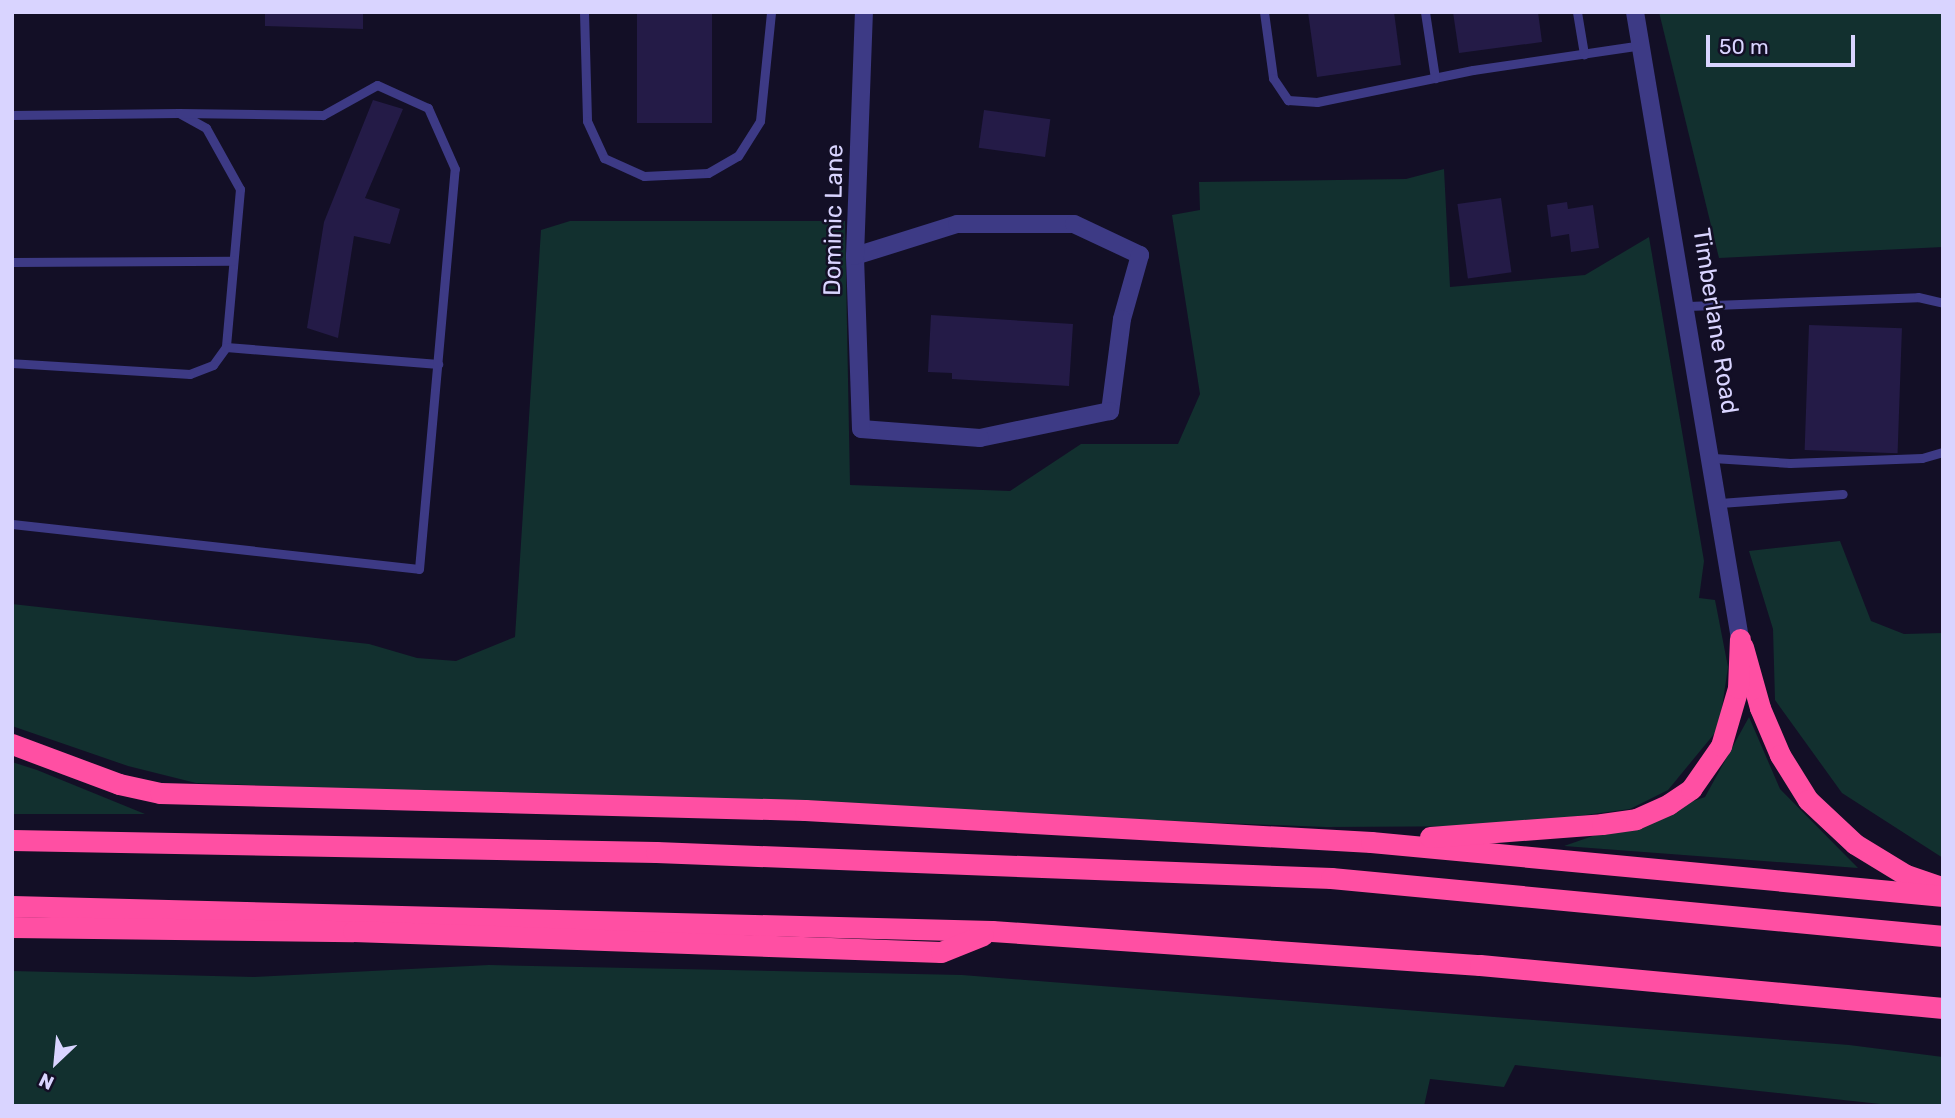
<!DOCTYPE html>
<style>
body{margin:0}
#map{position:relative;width:1955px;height:1118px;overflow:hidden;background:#130f26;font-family:Rubik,sans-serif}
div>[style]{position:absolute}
.green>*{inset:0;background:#12302f}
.building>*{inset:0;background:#241b47;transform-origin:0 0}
.service>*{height:9px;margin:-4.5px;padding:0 4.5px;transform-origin:4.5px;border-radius:4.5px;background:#3d3a85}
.minor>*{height:18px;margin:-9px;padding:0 9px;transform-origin:9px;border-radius:9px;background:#3d3a85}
.tertiary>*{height:18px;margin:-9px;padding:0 9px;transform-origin:9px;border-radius:9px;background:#3d3a85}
.motorway>*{height:21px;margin:-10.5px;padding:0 10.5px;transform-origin:10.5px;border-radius:10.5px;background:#ff4fa3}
span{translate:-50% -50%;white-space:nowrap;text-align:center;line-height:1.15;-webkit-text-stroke:5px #130f26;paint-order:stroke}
.street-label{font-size:24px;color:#d9d4ff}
.frame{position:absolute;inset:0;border:14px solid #d9d4ff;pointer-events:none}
.north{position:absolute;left:21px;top:1027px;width:70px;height:70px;-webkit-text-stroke:5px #130f26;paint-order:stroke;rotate:206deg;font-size:19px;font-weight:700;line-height:28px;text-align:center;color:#d9d4ff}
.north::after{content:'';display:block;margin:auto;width:24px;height:32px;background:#d9d4ff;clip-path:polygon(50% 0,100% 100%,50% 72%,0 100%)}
.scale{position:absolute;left:1706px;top:35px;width:149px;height:32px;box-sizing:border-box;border:4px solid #d9d4ff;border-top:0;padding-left:9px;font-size:21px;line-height:24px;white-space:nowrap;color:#d9d4ff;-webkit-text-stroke:5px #130f26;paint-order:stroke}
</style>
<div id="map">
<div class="green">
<i style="clip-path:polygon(1659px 12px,1943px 12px,1943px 247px,1719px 258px)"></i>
<i style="clip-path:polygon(1444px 169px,1450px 287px,1585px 275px,1649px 237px,1704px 561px,1699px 598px,1715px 600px,1728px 667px,1719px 728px,1668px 790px,1630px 809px,1504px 826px,1326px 827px,196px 783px,128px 766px,12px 726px,12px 604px,369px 644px,417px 658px,456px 661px,515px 637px,541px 230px,570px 221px,845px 221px,850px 485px,1010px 491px,1081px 444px,1178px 444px,1200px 394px,1172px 215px,1200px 210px,1199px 182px,1406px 179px)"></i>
<i style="clip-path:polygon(1840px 541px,1871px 621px,1904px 634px,1943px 633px,1943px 858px,1842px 793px,1775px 700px,1773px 629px,1749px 551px)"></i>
<i style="clip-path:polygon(1749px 717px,1780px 789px,1858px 868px,1564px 846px,1705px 797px)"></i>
<i style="clip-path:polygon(12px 762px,37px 770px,145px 814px,12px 814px)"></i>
<i style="clip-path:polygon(489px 965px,962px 975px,1849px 1045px,1943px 1057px,1943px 1106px,1899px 1106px,1515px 1065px,1504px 1087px,1430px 1079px,1424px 1106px,12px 1106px,12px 971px,254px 977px)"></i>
</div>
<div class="building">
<i style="clip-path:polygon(265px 12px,363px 12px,363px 29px,265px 26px)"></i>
<i style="left:637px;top:12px;width:75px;height:111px"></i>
<i style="clip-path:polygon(1308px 12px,1394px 12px,1401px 65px,1317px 77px)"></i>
<i style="clip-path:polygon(1453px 12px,1538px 12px,1542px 42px,1459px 53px)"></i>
<i style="clip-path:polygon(373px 100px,403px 109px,365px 198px,400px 209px,390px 244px,354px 236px,338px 338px,307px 328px,324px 222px)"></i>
<i style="left:984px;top:110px;width:67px;height:38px;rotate:8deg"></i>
<i style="left:1501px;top:198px;width:75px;height:44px;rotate:82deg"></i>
<i style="clip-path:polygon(1567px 202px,1568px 209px,1593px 205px,1599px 248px,1571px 252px,1569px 234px,1551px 237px,1547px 205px)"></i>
<i style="clip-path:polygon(931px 315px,1073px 324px,1069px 386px,952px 379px,952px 373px,928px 372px)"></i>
<i style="left:1809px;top:325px;width:93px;height:125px;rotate:2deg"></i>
</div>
<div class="service">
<i style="left:584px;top:12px;width:109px;rotate:88.4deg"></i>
<i style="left:587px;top:121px;width:41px;rotate:65.3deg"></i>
<i style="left:604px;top:158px;width:44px;rotate:24.2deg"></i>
<i style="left:644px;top:176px;width:64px;rotate:-2.7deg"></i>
<i style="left:708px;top:173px;width:34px;rotate:-30deg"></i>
<i style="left:738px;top:156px;width:41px;rotate:-57.8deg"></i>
<i style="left:760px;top:121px;width:110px;rotate:-84.2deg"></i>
<i style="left:1264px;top:12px;width:67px;rotate:82.2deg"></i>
<i style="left:1273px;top:78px;width:27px;rotate:56deg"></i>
<i style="left:1288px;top:100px;width:29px;rotate:4deg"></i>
<i style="left:1317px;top:102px;width:159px;rotate:-11.6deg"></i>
<i style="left:1473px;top:70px;width:171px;rotate:-8.4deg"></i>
<i style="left:1425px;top:12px;width:67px;rotate:81.4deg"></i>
<i style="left:1577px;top:12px;width:43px;rotate:80.5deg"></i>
<i style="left:12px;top:115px;width:167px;rotate:-0.7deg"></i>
<i style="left:179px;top:113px;width:31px;rotate:29deg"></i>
<i style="left:206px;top:128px;width:70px;rotate:60.9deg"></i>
<i style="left:240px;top:189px;width:159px;rotate:95.1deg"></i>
<i style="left:226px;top:347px;width:22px;rotate:126deg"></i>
<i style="left:213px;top:365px;width:25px;rotate:159deg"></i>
<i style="left:190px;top:374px;width:178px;rotate:-176.5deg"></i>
<i style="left:12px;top:262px;width:221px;rotate:-0.3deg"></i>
<i style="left:1688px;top:306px;width:230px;rotate:-2.2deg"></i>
<i style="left:1918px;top:297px;width:26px;rotate:13deg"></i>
<i style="left:226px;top:347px;width:213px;rotate:4.6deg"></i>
<i style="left:1713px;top:458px;width:77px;rotate:3.7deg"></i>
<i style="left:1790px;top:463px;width:132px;rotate:-2.2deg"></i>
<i style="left:1922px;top:458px;width:22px;rotate:-16deg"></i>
<i style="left:1720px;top:503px;width:123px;rotate:-4.2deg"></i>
<i style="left:12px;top:524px;width:409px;rotate:6.3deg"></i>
<i style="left:419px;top:569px;width:402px;rotate:-84.9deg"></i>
<i style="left:455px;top:169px;width:67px;rotate:-113.9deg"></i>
<i style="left:428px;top:108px;width:56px;rotate:-155.7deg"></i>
<i style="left:377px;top:85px;width:62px;rotate:150.9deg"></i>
<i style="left:323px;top:115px;width:144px;rotate:-179.2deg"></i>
</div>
<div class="minor">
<i style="left:855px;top:256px;width:107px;rotate:-17.4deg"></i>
<i style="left:957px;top:224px;width:117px"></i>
<i style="left:1074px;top:224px;width:73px;rotate:25.2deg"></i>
<i style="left:1140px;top:255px;width:66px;rotate:105.7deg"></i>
<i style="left:1122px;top:319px;width:93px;rotate:97.4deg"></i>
<i style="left:1110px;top:411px;width:133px;rotate:168.3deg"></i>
<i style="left:980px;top:438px;width:119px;rotate:-175.7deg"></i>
<i style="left:861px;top:429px;width:173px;rotate:-92deg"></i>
<i style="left:855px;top:256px;width:244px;rotate:-87.9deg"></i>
</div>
<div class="tertiary">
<i style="left:1635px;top:12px;width:636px;rotate:80.49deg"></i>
</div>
<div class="motorway">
<i style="left:1743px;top:647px;width:63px;rotate:74.4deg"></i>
<i style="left:1760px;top:708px;width:51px;rotate:66.9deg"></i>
<i style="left:1780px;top:755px;width:53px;rotate:58.1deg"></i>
<i style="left:1808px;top:800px;width:64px;rotate:43.1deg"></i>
<i style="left:1855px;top:844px;width:60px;rotate:31.3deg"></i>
<i style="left:1906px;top:875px;width:37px;rotate:19deg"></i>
<i style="left:12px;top:744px;width:114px;rotate:20.5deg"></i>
<i style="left:119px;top:784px;width:42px;rotate:12.4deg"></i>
<i style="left:160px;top:793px;width:645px;rotate:1.51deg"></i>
<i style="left:805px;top:810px;width:567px;rotate:3.24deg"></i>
<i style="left:1371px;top:842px;width:575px;rotate:5.39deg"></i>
<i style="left:1430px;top:837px;width:172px;rotate:-4.3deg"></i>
<i style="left:1602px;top:824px;width:34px;rotate:-8deg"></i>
<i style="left:1636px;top:819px;width:36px;rotate:-24deg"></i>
<i style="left:1669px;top:804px;width:27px;rotate:-34deg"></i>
<i style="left:1691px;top:789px;width:52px;rotate:-55.1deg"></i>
<i style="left:1721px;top:746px;width:60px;rotate:-73.7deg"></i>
<i style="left:1738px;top:688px;width:49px;rotate:-87.7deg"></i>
<i style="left:12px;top:840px;width:644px;rotate:1.07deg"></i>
<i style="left:656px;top:852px;width:676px;rotate:2.21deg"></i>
<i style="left:1331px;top:878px;width:615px;rotate:5.41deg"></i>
<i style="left:12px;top:906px;width:980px;rotate:1.46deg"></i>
<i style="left:992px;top:931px;width:489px;rotate:4deg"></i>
<i style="left:1480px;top:965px;width:465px;rotate:5.3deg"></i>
<i style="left:12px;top:927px;width:341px;rotate:0.7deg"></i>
<i style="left:353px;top:931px;width:588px;rotate:2.05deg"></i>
<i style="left:941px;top:952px;width:45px;rotate:-22deg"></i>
</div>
<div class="street-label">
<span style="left:834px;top:220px;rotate:-89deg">Dominic Lane</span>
<span style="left:1715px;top:321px;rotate:81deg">Timberlane Road</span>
</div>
<div class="frame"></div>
<div class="north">N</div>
<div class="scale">50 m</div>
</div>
